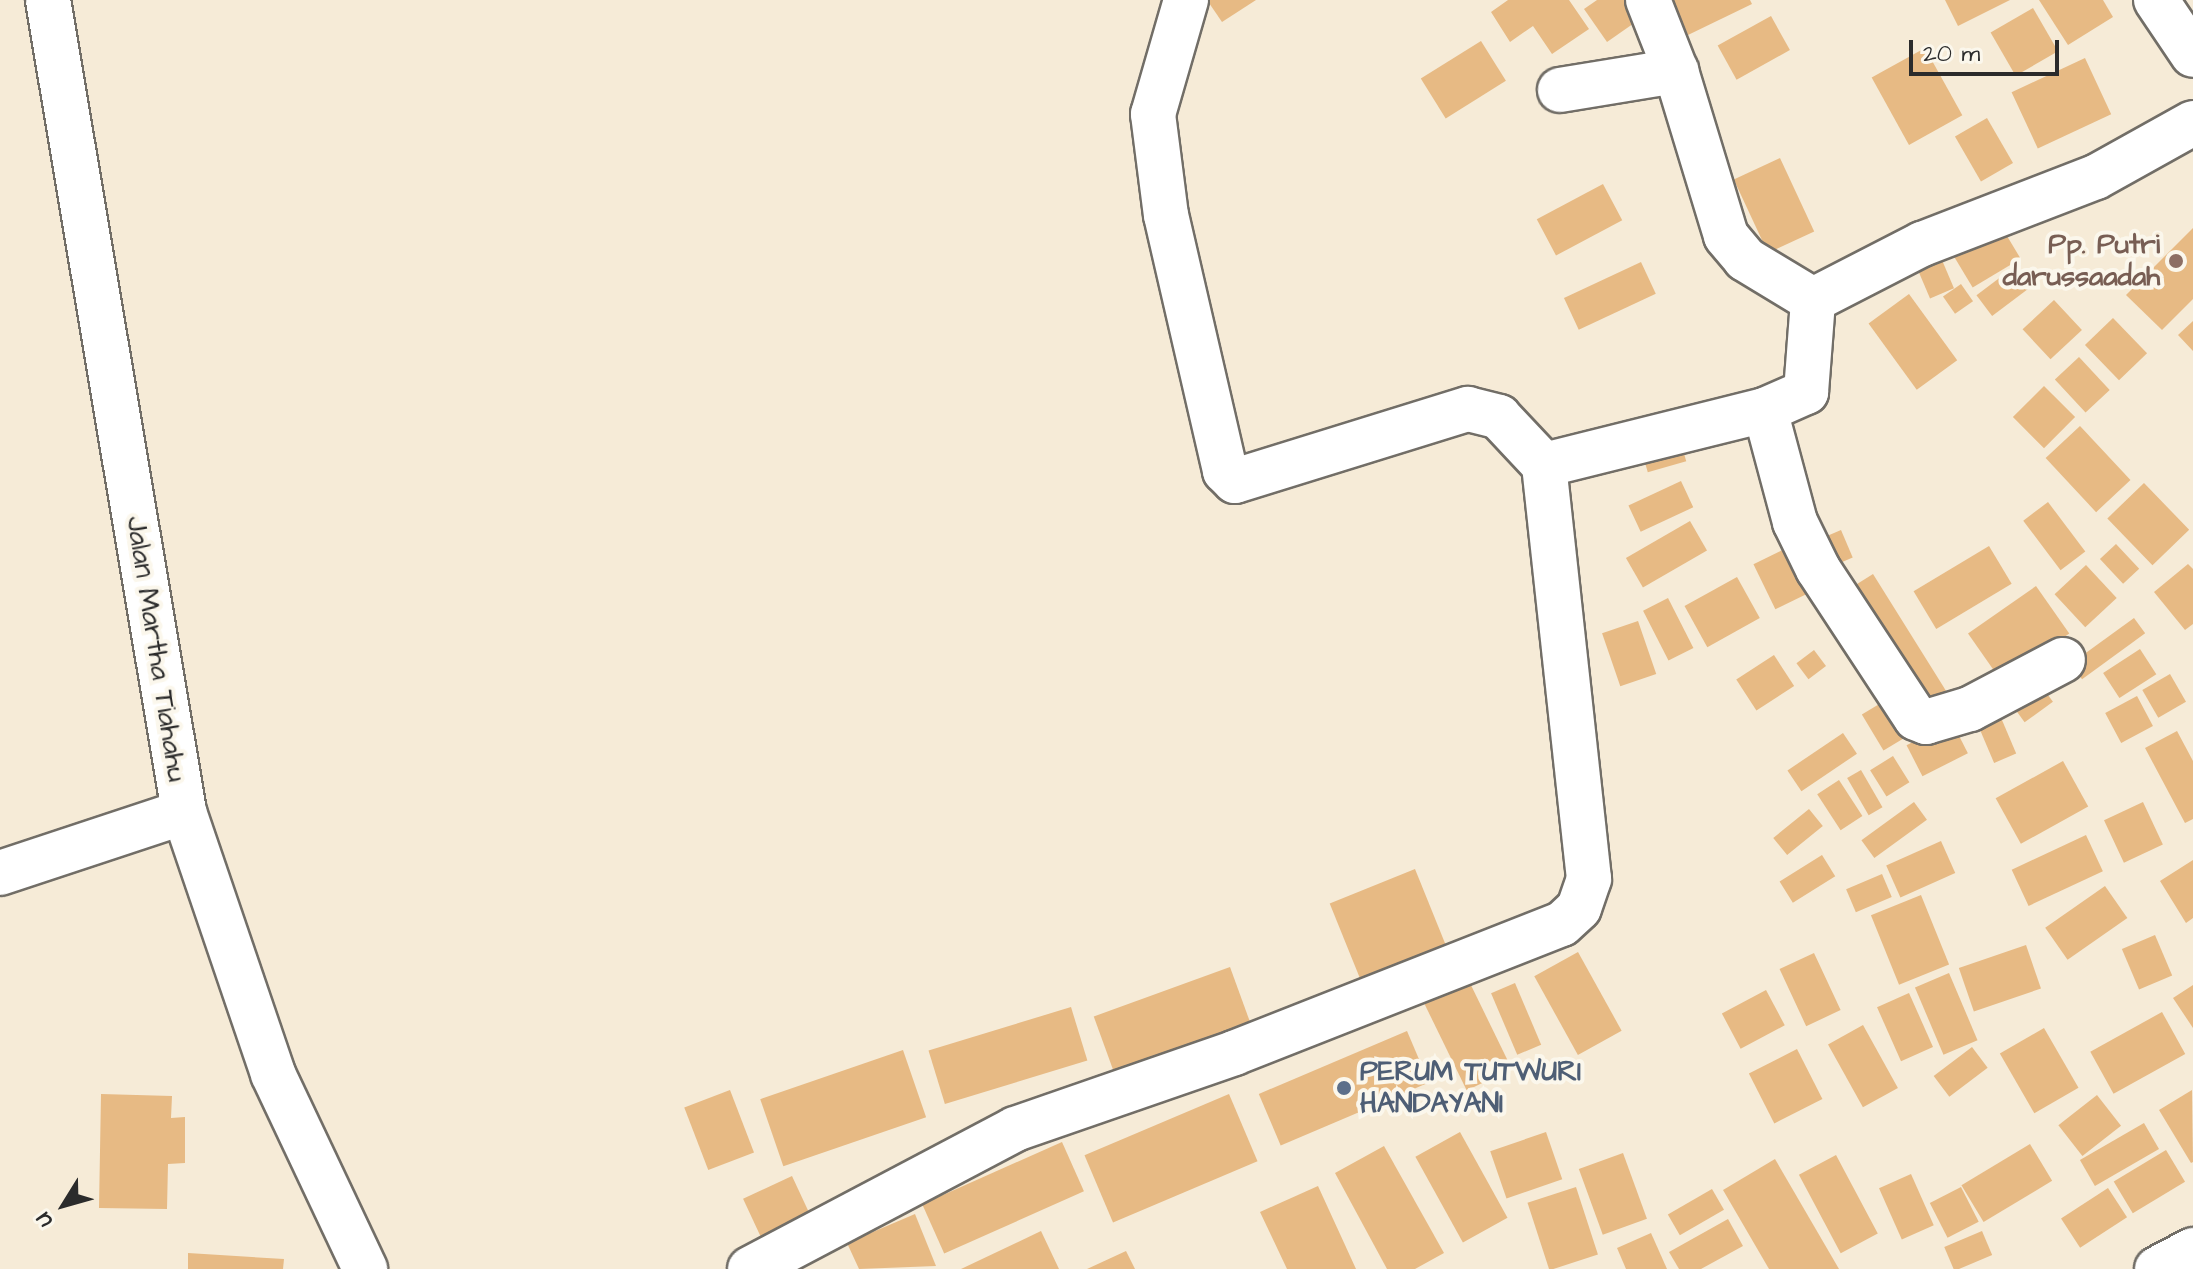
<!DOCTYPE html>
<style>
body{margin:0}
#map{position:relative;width:2193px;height:1269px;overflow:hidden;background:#f6ebd7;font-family:"Architects Daughter",sans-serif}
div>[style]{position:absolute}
.building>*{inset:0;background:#e7ba84;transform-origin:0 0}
.roads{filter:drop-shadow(2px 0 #726e67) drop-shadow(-2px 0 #726e67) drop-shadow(0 2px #726e67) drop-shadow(0 -2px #726e67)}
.street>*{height:44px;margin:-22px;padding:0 22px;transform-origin:22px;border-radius:22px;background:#fff}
.secondary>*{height:44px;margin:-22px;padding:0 22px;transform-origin:22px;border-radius:22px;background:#fff}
.primary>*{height:44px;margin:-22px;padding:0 22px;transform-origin:22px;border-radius:22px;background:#fff}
.dots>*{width:22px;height:22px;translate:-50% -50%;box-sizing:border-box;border:4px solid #fbf7ec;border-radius:50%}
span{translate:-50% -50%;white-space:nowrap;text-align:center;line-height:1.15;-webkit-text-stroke:8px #fbf7ec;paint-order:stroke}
.education-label{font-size:28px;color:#785e54;font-weight:700}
.right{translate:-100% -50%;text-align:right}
.street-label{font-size:28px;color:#2b2b2b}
.service-label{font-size:28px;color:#4e5e75;font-weight:700}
.left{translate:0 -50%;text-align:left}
.north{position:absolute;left:24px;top:1165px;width:80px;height:80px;-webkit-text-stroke:6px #fbf7ec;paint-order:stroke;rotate:233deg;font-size:22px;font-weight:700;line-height:32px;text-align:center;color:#2b2b2b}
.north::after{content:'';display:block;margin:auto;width:28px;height:36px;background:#2b2b2b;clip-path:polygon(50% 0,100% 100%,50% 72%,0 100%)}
.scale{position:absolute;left:1909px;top:40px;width:150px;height:36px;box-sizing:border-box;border:4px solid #2b2b2b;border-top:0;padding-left:10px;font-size:24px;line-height:28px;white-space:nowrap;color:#2b2b2b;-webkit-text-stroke:6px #fbf7ec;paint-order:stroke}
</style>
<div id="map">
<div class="building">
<i style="clip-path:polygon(1207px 0,1256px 0,1222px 22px)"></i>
<i style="clip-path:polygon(1508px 0,1569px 0,1589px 29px,1552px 54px,1533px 26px,1510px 42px,1491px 12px)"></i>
<i style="clip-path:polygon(1597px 0,1642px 0,1650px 12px,1607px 42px,1584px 9px)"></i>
<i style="clip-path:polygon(1672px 0,1750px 0,1752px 4px,1688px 35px)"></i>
<i style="clip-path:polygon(1945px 0,2010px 0,1958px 26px)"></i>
<i style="clip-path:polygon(2039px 0,2103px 0,2113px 17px,2068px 45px)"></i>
<i style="left:2033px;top:8px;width:50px;height:49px;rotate:60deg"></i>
<i style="left:1771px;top:16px;width:39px;height:61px;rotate:61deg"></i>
<i style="left:1481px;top:41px;width:47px;height:71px;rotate:58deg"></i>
<i style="left:1925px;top:48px;width:77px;height:61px;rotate:61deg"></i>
<i style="left:2085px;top:58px;width:62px;height:81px;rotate:65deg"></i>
<i style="left:1987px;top:118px;width:52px;height:37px;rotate:60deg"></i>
<i style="left:1780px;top:158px;width:81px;height:51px;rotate:65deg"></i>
<i style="left:1603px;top:184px;width:41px;height:75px;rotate:62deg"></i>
<i style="left:1998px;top:221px;width:44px;height:56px;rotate:59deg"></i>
<i style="clip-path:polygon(2193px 228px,2193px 299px,2162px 330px,2126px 295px)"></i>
<i style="left:1936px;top:246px;width:46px;height:26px;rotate:67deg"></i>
<i style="left:1641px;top:262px;width:35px;height:85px;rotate:65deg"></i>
<i style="left:2014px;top:267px;width:26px;height:47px;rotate:53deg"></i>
<i style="left:1961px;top:284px;width:21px;height:22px;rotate:55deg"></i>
<i style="left:1909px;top:294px;width:82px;height:50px;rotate:54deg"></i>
<i style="left:2054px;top:300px;width:41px;height:43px;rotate:47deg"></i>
<i style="left:2113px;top:318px;width:49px;height:39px;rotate:46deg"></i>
<i style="clip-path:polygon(2193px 321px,2193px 351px,2178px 335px)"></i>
<i style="left:2079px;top:357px;width:45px;height:33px;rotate:47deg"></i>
<i style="left:2044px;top:386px;width:44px;height:44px;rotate:45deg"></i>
<i style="left:2080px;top:426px;width:74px;height:47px;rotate:47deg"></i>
<i style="left:1681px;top:443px;width:19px;height:40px;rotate:74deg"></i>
<i style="left:1681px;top:481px;width:29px;height:58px;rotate:65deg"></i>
<i style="left:2144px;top:483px;width:65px;height:51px;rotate:46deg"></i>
<i style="left:2048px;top:502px;width:62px;height:31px;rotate:53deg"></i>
<i style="left:1690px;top:521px;width:34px;height:74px;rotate:60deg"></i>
<i style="left:1841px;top:530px;width:30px;height:33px;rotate:67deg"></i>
<i style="left:2116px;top:544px;width:34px;height:22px;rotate:47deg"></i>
<i style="left:1793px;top:545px;width:50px;height:44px;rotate:64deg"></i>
<i style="left:1989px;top:546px;width:44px;height:88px;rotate:59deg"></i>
<i style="clip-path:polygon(2188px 564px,2193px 569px,2193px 624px,2185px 630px,2154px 592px)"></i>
<i style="left:2086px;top:565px;width:45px;height:43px;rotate:47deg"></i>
<i style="left:1873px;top:574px;width:140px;height:38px;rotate:58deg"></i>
<i style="left:1737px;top:577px;width:47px;height:60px;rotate:61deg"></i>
<i style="left:2036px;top:586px;width:58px;height:83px;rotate:55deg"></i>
<i style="left:1668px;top:598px;width:56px;height:28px;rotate:63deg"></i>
<i style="left:2134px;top:618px;width:19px;height:78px;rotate:54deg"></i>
<i style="left:1638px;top:621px;width:56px;height:38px;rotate:71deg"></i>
<i style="left:2140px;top:649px;width:30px;height:44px;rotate:57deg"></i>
<i style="left:1814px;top:650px;width:20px;height:22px;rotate:53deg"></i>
<i style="left:1774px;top:655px;width:37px;height:45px;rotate:57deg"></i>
<i style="left:2170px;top:674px;width:32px;height:32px;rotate:60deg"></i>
<i style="left:2040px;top:684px;width:22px;height:35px;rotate:54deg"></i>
<i style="left:2137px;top:696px;width:34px;height:36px;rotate:62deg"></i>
<i style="left:1891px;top:697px;width:42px;height:34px;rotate:59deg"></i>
<i style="left:1999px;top:713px;width:44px;height:24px;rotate:67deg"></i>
<i style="left:1952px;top:722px;width:35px;height:51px;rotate:63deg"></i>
<i style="clip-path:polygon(2177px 731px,2193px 761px,2193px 819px,2185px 823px,2145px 748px)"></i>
<i style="left:1843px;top:733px;width:25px;height:67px;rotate:56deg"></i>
<i style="left:1893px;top:756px;width:31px;height:27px;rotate:58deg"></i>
<i style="left:2063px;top:761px;width:52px;height:77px;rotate:61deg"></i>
<i style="left:1861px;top:770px;width:43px;height:16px;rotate:60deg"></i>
<i style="left:1839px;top:780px;width:43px;height:26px;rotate:57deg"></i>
<i style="left:1914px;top:802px;width:22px;height:65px;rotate:54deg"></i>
<i style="left:2143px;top:802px;width:47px;height:43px;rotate:65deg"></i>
<i style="left:1809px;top:809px;width:22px;height:46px;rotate:51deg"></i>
<i style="left:2086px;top:835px;width:40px;height:82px;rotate:65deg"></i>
<i style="left:1941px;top:841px;width:35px;height:60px;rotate:66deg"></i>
<i style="left:1822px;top:855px;width:25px;height:50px;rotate:58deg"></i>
<i style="clip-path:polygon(2193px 860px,2193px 918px,2186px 923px,2160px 881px)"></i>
<i style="left:1415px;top:869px;width:81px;height:92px;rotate:68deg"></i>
<i style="left:1882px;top:874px;width:25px;height:39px;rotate:67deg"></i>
<i style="left:2105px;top:886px;width:39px;height:73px;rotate:55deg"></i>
<i style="left:1921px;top:895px;width:75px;height:54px;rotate:68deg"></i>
<i style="left:2155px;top:935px;width:44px;height:36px;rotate:67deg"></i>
<i style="left:2026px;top:945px;width:46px;height:71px;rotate:71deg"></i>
<i style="left:1578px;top:952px;width:90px;height:50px;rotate:61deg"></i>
<i style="left:1814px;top:953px;width:63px;height:38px;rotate:65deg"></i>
<i style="left:1230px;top:967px;width:65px;height:145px;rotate:70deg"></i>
<i style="left:1949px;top:973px;width:73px;height:37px;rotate:67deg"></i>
<i style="left:1467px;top:977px;width:102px;height:50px;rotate:64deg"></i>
<i style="left:1515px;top:983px;width:67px;height:26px;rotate:67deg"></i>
<i style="clip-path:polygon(2193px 985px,2193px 1028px,2173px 998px)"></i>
<i style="left:1766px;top:990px;width:40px;height:50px;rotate:62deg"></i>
<i style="left:1909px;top:993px;width:59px;height:35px;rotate:66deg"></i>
<i style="left:1071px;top:1007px;width:56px;height:149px;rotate:73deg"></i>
<i style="left:2162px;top:1012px;width:48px;height:82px;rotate:61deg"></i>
<i style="left:1863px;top:1025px;width:72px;height:40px;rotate:61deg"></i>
<i style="left:2044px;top:1028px;width:69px;height:51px;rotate:60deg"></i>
<i style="left:1407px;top:1031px;width:56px;height:161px;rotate:67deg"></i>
<i style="left:1972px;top:1047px;width:26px;height:48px;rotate:53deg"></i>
<i style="left:1797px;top:1049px;width:56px;height:54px;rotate:63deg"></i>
<i style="left:903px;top:1050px;width:71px;height:151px;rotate:71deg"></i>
<i style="left:730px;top:1090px;width:67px;height:49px;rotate:69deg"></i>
<i style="clip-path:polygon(2192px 1090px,2193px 1162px,2191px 1163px,2159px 1110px)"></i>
<i style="clip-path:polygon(101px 1094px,172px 1096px,171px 1118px,185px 1117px,185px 1163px,168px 1164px,167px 1209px,99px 1208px)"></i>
<i style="left:1229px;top:1094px;width:73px;height:157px;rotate:67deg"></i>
<i style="left:2097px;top:1095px;width:39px;height:49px;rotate:52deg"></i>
<i style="left:2144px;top:1123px;width:30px;height:74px;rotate:60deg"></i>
<i style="left:1460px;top:1132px;width:98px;height:51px;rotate:61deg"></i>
<i style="left:1546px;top:1132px;width:50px;height:59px;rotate:71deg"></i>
<i style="left:1062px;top:1142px;width:54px;height:153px;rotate:66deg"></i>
<i style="left:2030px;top:1144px;width:43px;height:80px;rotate:59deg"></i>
<i style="clip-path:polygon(1384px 1146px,1444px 1253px,1415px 1269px,1387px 1269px,1335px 1173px)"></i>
<i style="left:2166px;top:1150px;width:37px;height:61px;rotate:59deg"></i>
<i style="left:1623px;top:1153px;width:70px;height:47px;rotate:70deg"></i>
<i style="left:1836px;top:1155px;width:89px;height:42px;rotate:62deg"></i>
<i style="clip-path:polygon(1775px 1159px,1839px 1269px,1769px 1269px,1723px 1190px)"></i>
<i style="left:1911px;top:1174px;width:56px;height:35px;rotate:66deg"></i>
<i style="left:792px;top:1176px;width:54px;height:54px;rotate:65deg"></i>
<i style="clip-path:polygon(1318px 1186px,1356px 1269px,1287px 1269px,1260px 1212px)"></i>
<i style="left:1576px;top:1187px;width:71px;height:51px;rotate:72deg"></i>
<i style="left:1961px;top:1187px;width:39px;height:35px;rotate:63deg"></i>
<i style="left:2108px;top:1188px;width:35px;height:56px;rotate:57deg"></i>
<i style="left:1712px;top:1189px;width:24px;height:51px;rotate:60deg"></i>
<i style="clip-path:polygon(915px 1214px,936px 1266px,859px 1269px,847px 1243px)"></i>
<i style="clip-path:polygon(1728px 1219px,1743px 1246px,1701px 1269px,1679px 1269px,1669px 1252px)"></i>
<i style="clip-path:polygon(1041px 1231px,1059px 1269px,961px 1269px)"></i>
<i style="left:1982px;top:1231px;width:26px;height:41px;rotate:67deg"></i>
<i style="clip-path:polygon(1651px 1233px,1667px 1269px,1626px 1269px,1617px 1248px)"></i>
<i style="clip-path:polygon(1126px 1251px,1135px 1269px,1087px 1269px)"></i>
<i style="clip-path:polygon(188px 1253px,284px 1259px,283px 1269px,188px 1269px)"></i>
</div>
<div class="roads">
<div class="street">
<i style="left:48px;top:0;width:823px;rotate:80.49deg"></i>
<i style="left:184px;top:812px;width:277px;rotate:71.2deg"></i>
<i style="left:273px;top:1074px;width:216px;rotate:64.7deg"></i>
<i style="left:1186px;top:0;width:119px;rotate:106.1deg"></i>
<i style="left:1153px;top:114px;width:102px;rotate:82.7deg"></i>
<i style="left:1166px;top:215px;width:263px;rotate:77deg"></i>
<i style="left:1225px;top:471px;width:14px;rotate:45deg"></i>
<i style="left:1235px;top:481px;width:244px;rotate:-17.2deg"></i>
<i style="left:1468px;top:409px;width:32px;rotate:14deg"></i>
<i style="left:1499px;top:417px;width:66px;rotate:46.8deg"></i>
<i style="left:1544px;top:465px;width:228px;rotate:-14deg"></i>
<i style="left:1765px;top:410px;width:45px;rotate:-23.7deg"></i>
<i style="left:1806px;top:392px;width:92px;rotate:-85.6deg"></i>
<i style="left:1648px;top:0;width:76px;rotate:68.5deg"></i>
<i style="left:1676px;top:71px;width:172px;rotate:73.1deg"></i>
<i style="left:1726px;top:236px;width:30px;rotate:50deg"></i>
<i style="left:1745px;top:259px;width:79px;rotate:31.1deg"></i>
<i style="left:1560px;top:90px;width:118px;rotate:-9.3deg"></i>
<i style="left:1813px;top:300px;width:123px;rotate:-27.2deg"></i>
<i style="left:1922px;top:244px;width:186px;rotate:-21.1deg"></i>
<i style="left:2096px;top:177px;width:111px;rotate:-29.1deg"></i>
<i style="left:1765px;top:410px;width:116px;rotate:75deg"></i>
<i style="left:1795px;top:522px;width:52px;rotate:63.9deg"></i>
<i style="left:1818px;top:569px;width:178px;rotate:56.7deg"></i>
<i style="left:1916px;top:718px;width:11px;rotate:22deg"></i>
<i style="left:1926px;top:722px;width:46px;rotate:-16.5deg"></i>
<i style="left:1970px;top:709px;width:105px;rotate:-27.8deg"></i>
<i style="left:0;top:873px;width:194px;rotate:-18.3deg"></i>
<i style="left:750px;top:1269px;width:300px;rotate:-27.8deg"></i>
<i style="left:1015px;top:1129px;width:232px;rotate:-19.1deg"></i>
<i style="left:1234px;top:1053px;width:352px;rotate:-21.5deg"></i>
<i style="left:1562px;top:924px;width:23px;rotate:-43deg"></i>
<i style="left:1579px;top:908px;width:31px;rotate:-71deg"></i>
<i style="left:1589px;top:879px;width:416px;rotate:-96.2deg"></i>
</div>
<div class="secondary">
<i style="left:2156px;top:0;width:66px;rotate:56.1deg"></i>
</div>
<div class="primary">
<i style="left:2157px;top:1269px;width:41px;rotate:-27.8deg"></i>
</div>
</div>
<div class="dots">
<i style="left:2176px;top:261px;background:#8d6e63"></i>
<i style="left:1344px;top:1088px;background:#5c6f8a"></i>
</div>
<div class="education-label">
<span class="right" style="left:2160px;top:261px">Pp. Putri<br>darussaadah</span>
</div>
<div class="street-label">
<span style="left:156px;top:649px;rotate:81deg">Jalan Martha Tiahahu</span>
</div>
<div class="service-label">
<span class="left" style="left:1360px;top:1088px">PERUM TUTWURI<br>HANDAYANI</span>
</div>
<div class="north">U</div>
<div class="scale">20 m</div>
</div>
